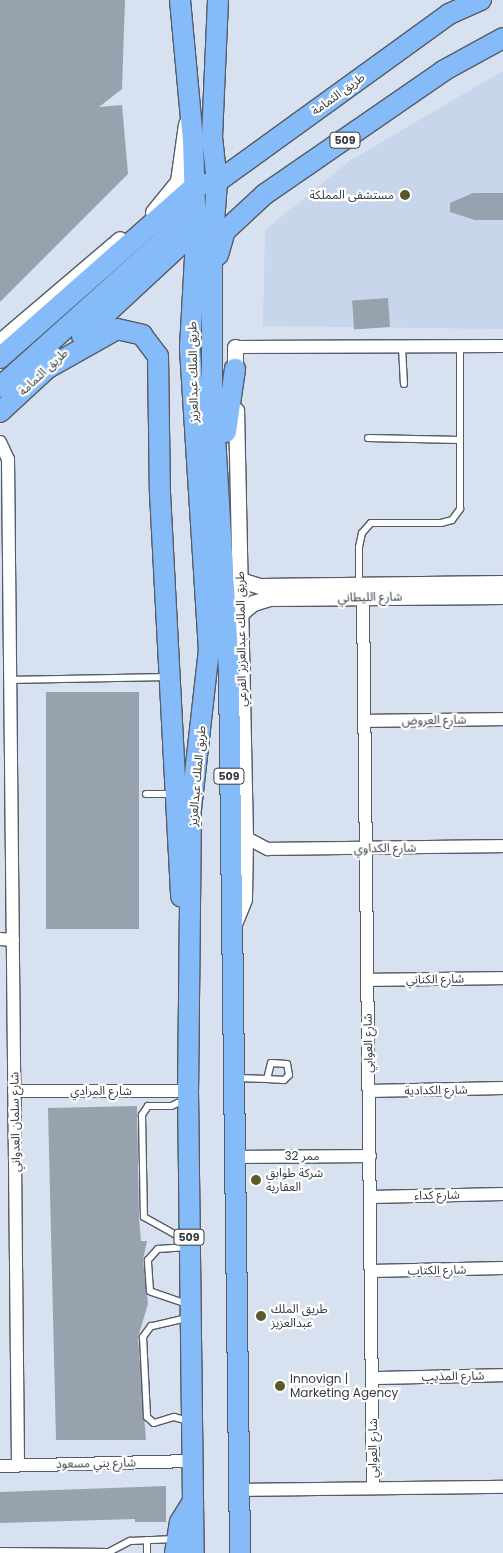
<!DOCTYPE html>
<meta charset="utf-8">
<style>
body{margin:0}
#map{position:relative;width:503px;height:1553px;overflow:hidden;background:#d7e1ef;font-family:Poppins,"Noto Sans Arabic",sans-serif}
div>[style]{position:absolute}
.built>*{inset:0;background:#c7d6ea}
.building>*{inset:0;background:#98a2af;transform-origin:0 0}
.roads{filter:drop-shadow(1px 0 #545c68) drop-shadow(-1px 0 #545c68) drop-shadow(0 1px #545c68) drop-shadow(0 -1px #545c68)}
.service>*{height:6px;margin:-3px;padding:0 3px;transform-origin:3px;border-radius:3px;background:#fff}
.minor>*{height:12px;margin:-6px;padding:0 6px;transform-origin:6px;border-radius:6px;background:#fff}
.tertiary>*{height:15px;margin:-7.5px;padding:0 7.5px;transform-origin:7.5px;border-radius:7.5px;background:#fff}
.primary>*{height:20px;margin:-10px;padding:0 10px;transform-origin:10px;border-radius:10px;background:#86bbf9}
.dots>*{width:14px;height:14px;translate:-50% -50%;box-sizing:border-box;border:2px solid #fff;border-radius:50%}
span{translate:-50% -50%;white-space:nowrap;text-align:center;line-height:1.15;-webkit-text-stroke:4.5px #fff;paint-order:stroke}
.shield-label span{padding:1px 4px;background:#fff;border:1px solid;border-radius:4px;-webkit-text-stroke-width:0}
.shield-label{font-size:11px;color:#363a3f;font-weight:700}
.street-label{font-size:12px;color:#363a3f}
.poi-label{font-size:12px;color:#363a3f}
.right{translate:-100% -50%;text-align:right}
.left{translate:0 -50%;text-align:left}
</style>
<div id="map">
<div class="built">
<i style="clip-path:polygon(503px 71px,503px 329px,263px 326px,265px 230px,351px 160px)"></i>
</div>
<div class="building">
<i style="clip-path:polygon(0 0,125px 0,122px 89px,99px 107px,122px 105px,128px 174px,0 302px)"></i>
<i style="clip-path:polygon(473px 193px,503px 193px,503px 220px,475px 220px,450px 212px,450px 203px)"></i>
<i style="left:388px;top:298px;width:29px;height:36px;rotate:86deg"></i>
<i style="left:46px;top:692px;width:93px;height:237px"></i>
<i style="clip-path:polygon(137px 1106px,139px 1217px,141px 1241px,147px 1241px,143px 1260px,148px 1304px,138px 1337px,146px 1440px,56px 1440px,48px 1108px)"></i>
<i style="clip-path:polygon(166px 1486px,166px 1522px,135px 1522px,135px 1519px,0 1523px,0 1492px)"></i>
</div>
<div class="roads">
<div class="service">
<i style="left:402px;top:347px;width:37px;rotate:87deg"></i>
<i style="left:368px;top:438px;width:92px;rotate:1.2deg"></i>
<i style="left:359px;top:585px;width:38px;rotate:-90deg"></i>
<i style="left:359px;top:547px;width:14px;rotate:-78deg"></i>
<i style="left:362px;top:533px;width:13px;rotate:-48deg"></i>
<i style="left:371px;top:523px;width:70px"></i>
<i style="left:441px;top:523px;width:11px;rotate:-15deg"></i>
<i style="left:452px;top:520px;width:14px;rotate:-54deg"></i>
<i style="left:460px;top:509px;width:163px;rotate:-90deg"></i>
<i style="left:10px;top:680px;width:156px;rotate:-1.1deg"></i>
<i style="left:146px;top:794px;width:26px"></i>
<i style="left:237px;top:1078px;width:30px;rotate:2deg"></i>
<i style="left:267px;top:1079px;width:17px;rotate:3deg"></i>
<i style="left:284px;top:1080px;width:7px;rotate:-45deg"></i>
<i style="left:289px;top:1075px;width:11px;rotate:-100deg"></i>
<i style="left:287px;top:1064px;width:16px;rotate:-176deg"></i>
<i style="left:271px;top:1063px;width:16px;rotate:104deg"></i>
<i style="left:184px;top:1100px;width:14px;rotate:155deg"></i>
<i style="left:171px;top:1106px;width:23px;rotate:180deg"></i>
<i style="left:148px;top:1106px;width:11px;rotate:124deg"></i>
<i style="left:142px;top:1115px;width:102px;rotate:88.9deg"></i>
<i style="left:144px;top:1217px;width:47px;rotate:29.3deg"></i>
<i style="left:187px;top:1304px;width:39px;rotate:-161deg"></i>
<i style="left:150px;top:1291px;width:31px;rotate:-94deg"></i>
<i style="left:148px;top:1260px;width:15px;rotate:-48deg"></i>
<i style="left:158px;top:1249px;width:30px;rotate:-4deg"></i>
<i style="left:187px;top:1318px;width:37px;rotate:167deg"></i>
<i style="left:151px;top:1326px;width:14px;rotate:126deg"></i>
<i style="left:143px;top:1337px;width:80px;rotate:87.1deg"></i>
<i style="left:147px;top:1417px;width:9px;rotate:41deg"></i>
<i style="left:154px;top:1423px;width:21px;rotate:-17deg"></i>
<i style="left:174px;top:1417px;width:15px;rotate:16deg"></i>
<i style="left:0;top:1551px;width:109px;rotate:0.5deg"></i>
<i style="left:109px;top:1552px;width:24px;rotate:-28deg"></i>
<i style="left:130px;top:1541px;width:45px;rotate:-2.5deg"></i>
<i style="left:147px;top:1553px;width:13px;rotate:-90deg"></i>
</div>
<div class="minor">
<i style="left:235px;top:347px;width:268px;rotate:-0.2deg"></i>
<i style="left:0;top:442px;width:19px;rotate:65deg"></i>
<i style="left:8px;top:459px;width:1006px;rotate:89.43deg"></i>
<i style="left:363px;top:597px;width:891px;rotate:89.36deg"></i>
<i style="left:365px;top:721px;width:138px;rotate:-0.8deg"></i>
<i style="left:245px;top:837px;width:26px;rotate:28deg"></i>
<i style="left:268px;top:849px;width:235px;rotate:-0.7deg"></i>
<i style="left:0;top:939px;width:13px;rotate:4deg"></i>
<i style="left:368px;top:980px;width:135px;rotate:-0.8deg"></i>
<i style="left:14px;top:1091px;width:174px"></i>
<i style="left:369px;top:1091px;width:134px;rotate:-1.3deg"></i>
<i style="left:234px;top:1157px;width:136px;rotate:-0.4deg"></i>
<i style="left:370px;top:1197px;width:133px;rotate:-1.3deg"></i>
<i style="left:371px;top:1271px;width:132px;rotate:-1.3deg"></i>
<i style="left:373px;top:1378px;width:130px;rotate:-1.3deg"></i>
<i style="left:0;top:1466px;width:193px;rotate:-1.5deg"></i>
<i style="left:239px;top:1490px;width:264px;rotate:-0.7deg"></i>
</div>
<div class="tertiary">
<i style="left:153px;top:212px;width:40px;rotate:-51deg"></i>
<i style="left:178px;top:181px;width:58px;rotate:-82deg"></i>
<i style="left:0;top:341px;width:157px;rotate:-40.4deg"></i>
<i style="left:235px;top:347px;width:32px;rotate:90deg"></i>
<i style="left:240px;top:580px;width:21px;rotate:17deg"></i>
<i style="left:260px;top:586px;width:243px;rotate:-0.7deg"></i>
<i style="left:241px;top:613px;width:16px;rotate:-40deg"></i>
<i style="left:253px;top:603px;width:17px;rotate:-17deg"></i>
<i style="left:269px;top:598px;width:234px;rotate:-0.5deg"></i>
<i style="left:234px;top:924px;width:27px;rotate:-68deg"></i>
<i style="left:244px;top:899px;width:62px;rotate:-89.1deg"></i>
<i style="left:245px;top:837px;width:427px;rotate:-91.2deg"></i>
</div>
<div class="primary">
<i style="left:180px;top:0;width:140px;rotate:84.7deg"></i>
<i style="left:193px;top:139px;width:101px;rotate:88.3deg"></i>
<i style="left:196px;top:240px;width:109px;rotate:93.2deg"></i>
<i style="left:190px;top:349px;width:301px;rotate:86.4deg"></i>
<i style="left:209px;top:649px;width:161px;rotate:96.4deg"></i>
<i style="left:191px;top:809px;width:282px;rotate:90.6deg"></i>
<i style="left:188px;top:1091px;width:462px;rotate:89.3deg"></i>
<i style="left:218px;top:0;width:137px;rotate:92.5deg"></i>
<i style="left:212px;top:137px;width:45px;rotate:83.7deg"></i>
<i style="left:217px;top:182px;width:68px;rotate:94.2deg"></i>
<i style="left:212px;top:250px;width:136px;rotate:90deg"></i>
<i style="left:212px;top:386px;width:289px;rotate:86.6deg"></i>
<i style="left:229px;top:674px;width:879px;rotate:89.28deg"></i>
<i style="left:218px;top:255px;width:25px;rotate:-74deg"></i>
<i style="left:225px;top:231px;width:54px;rotate:-42.8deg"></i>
<i style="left:265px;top:194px;width:216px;rotate:-34.6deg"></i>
<i style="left:443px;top:71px;width:68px;rotate:-28.8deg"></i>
<i style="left:82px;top:336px;width:156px;rotate:-42.9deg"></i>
<i style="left:0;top:358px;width:260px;rotate:-41.4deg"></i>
<i style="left:195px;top:186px;width:22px;rotate:-10deg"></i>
<i style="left:217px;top:182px;width:286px;rotate:-35.9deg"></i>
<i style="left:449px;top:14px;width:35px;rotate:-24deg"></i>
<i style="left:46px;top:369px;width:81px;rotate:-29.4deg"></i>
<i style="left:117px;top:329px;width:26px;rotate:13deg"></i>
<i style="left:142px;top:335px;width:26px;rotate:53deg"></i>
<i style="left:158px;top:356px;width:137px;rotate:89.2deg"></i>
<i style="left:160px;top:493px;width:404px;rotate:87deg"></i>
<i style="left:0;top:387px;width:262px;rotate:-41.9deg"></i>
<i style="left:0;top:412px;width:75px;rotate:-42.8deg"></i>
<i style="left:226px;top:432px;width:64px;rotate:-81.9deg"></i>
<i style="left:175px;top:1553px;width:31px;rotate:-81deg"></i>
<i style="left:180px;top:1522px;width:25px;rotate:-58deg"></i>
</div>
</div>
<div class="dots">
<i style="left:405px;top:195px;background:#595a27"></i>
<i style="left:256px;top:1180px;background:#595a27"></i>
<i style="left:261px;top:1316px;background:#595a27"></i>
<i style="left:280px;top:1386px;background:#595a27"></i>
</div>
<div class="shield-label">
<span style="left:345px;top:140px">509</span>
<span style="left:229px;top:776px">509</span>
<span style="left:189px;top:1237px">509</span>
</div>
<div class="street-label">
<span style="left:338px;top:94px;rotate:-36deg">طريق الثمامة</span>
<span style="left:43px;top:372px;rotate:-43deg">طريق الثمامة</span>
<span style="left:193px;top:372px;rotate:-91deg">طريق الملك عبدالعزيز</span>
<span style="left:370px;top:597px;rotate:-1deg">شارع الليطاني</span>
<span style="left:241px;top:639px;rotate:-91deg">طريق الملك عبدالعزيز الفرعي</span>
<span style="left:434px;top:720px;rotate:-1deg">شارع العروض</span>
<span style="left:197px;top:776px;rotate:-85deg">طريق الملك عبدالعزيز</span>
<span style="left:385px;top:848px;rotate:-1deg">شارع الكداوي</span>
<span style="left:435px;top:979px;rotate:-1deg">شارع الكناني</span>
<span style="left:368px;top:1043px;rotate:-91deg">شارع العوابي</span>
<span style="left:436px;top:1090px;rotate:-1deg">شارع الكدادية</span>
<span style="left:101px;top:1091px">شارع المرادي</span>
<span style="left:15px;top:1122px;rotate:-91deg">شارع سلمان العدواني</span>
<span style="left:302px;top:1156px">ممر 32</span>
<span style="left:437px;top:1195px;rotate:-1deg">شارع كداء</span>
<span style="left:437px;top:1270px;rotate:-1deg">شارع الكتاب</span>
<span style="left:453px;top:1376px;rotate:-1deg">شارع المذيب</span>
<span style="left:373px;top:1448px;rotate:-90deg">شارع العوابي</span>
<span style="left:96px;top:1463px;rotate:-1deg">شارع بني مسعود</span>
</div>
<div class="poi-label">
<span class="right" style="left:394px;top:195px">مستشفى المملكة</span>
<span class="left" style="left:266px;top:1180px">شركة طوابق<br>العقارية</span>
<span class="left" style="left:271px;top:1316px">طريق الملك<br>عبدالعزيز</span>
<span class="left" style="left:290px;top:1386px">Innovign |<br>Marketing Agency</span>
</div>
</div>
